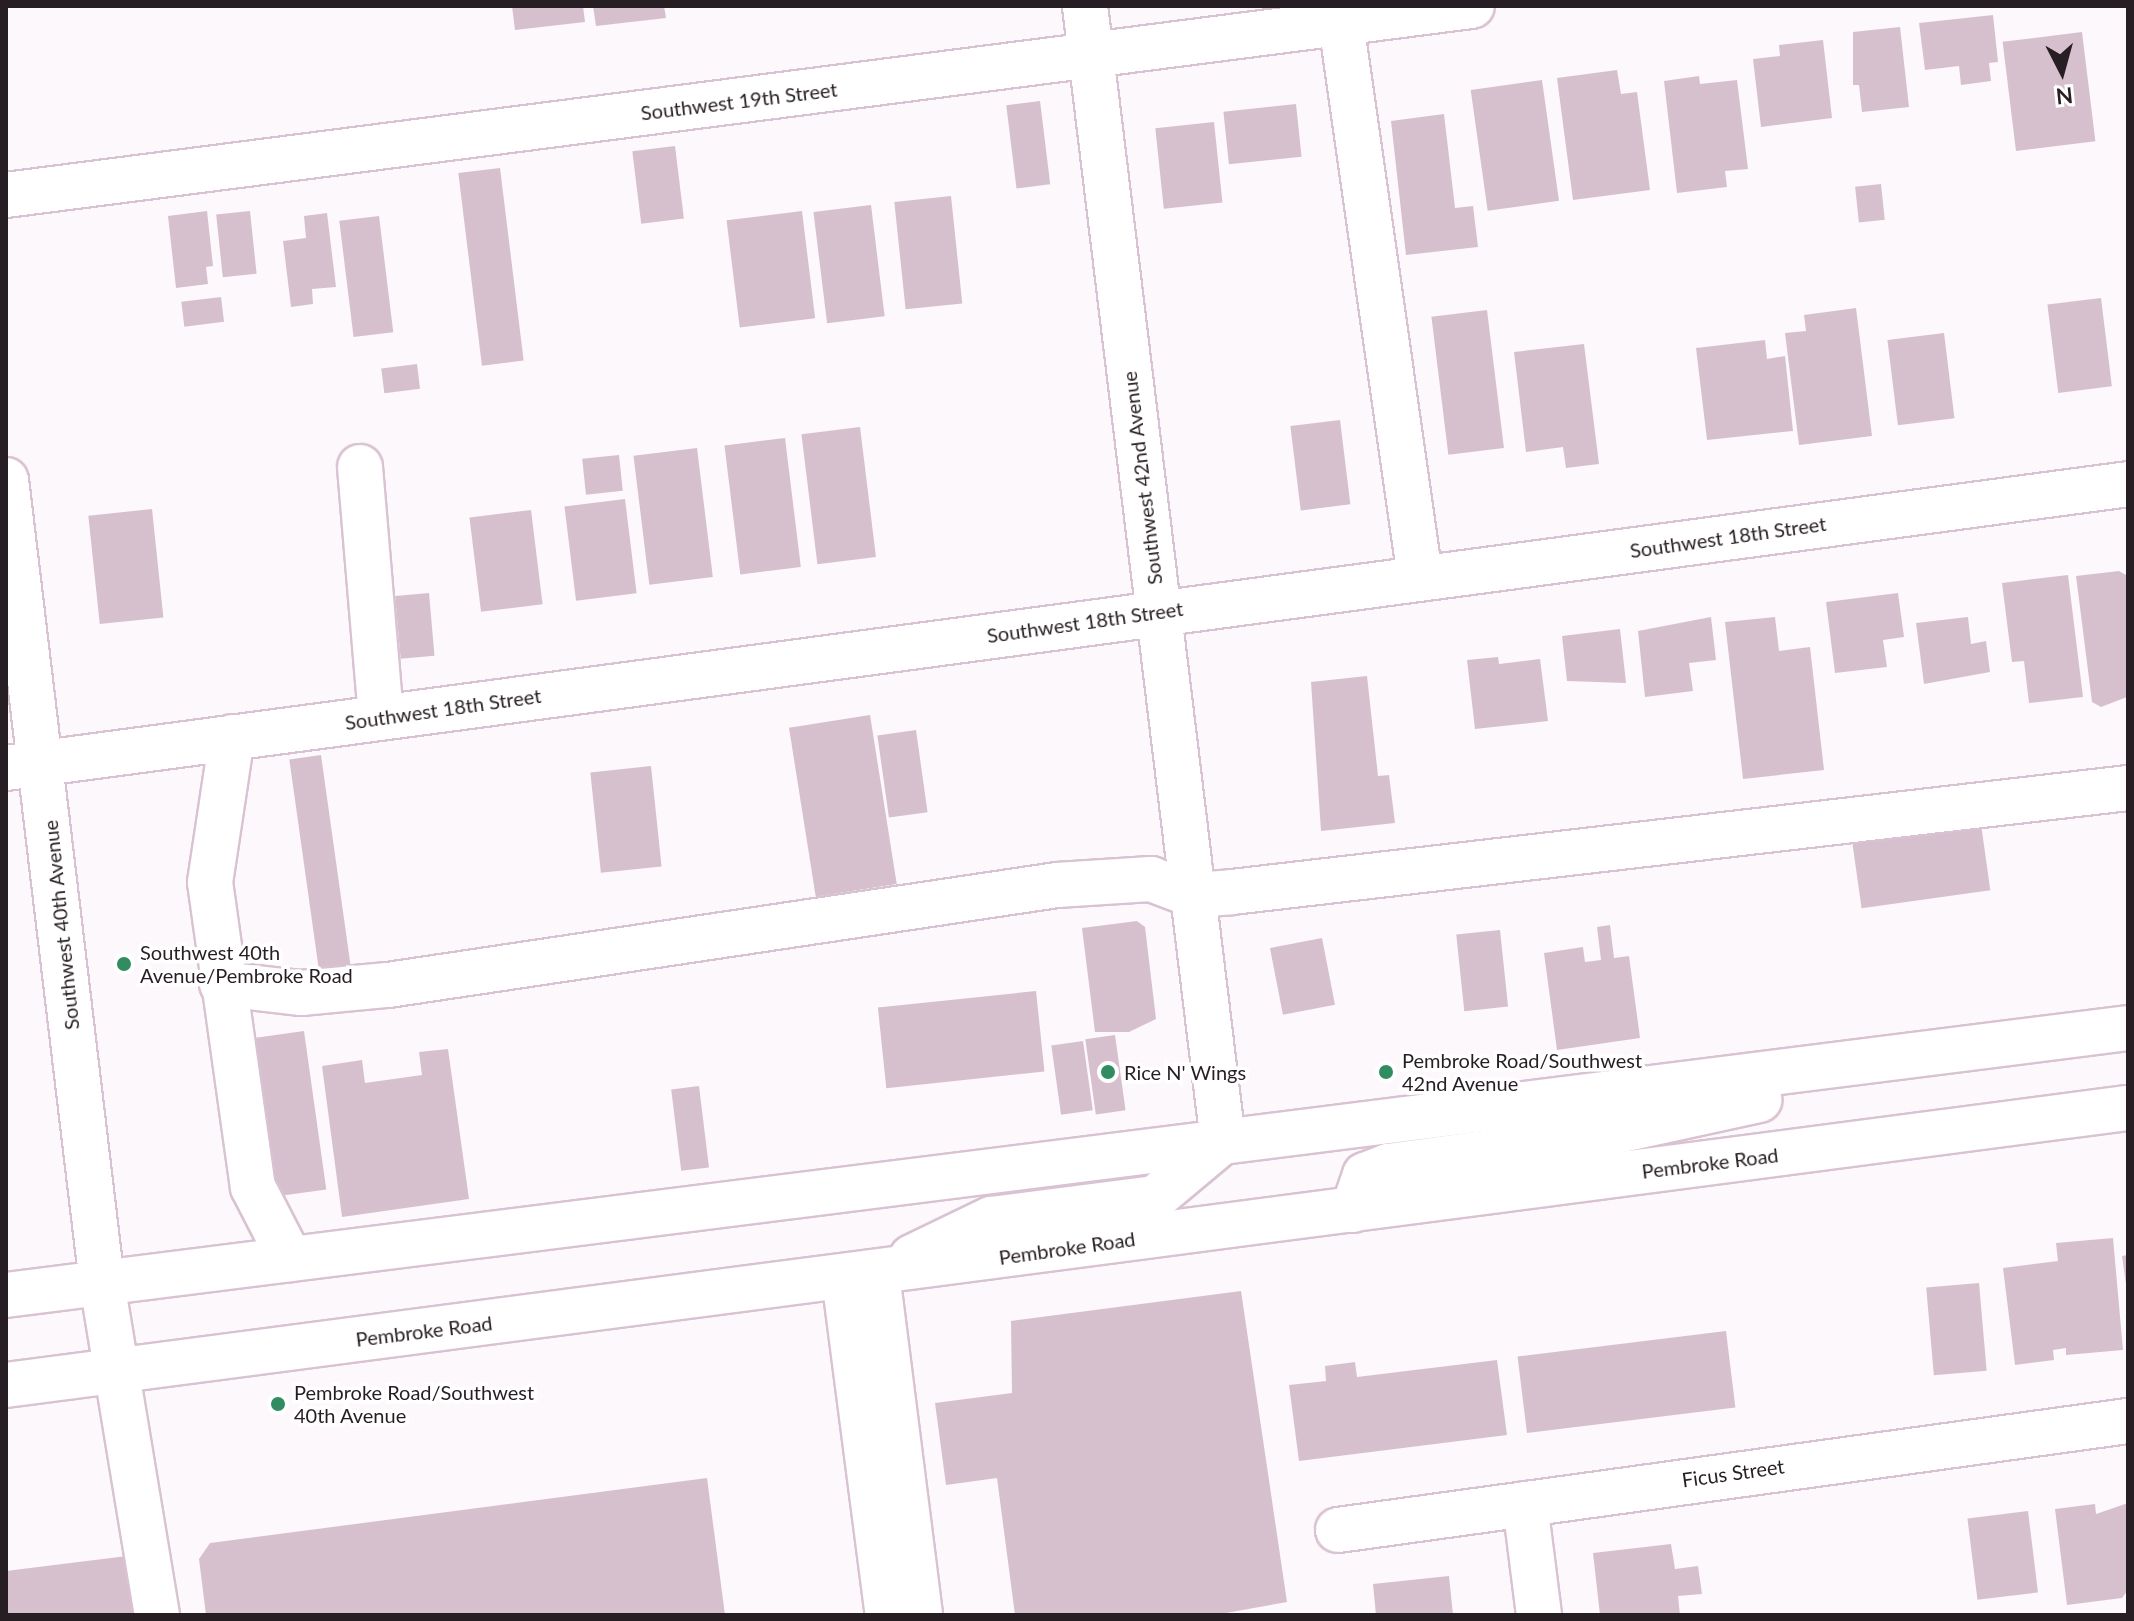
<!DOCTYPE html>
<style>
body{margin:0}
#map{position:relative;width:2134px;height:1621px;overflow:hidden;background:#fdf8fb;font-family:Lato,sans-serif}
div>[style]{position:absolute}
.building>*{inset:0;background:#d7c0ce;transform-origin:0 0}
.roads{filter:drop-shadow(2px 0 #d9c2d1) drop-shadow(-2px 0 #d9c2d1) drop-shadow(0 2px #d9c2d1) drop-shadow(0 -2px #d9c2d1)}
.minor>*{height:44px;margin:-22px;padding:0 22px;transform-origin:22px;border-radius:22px;background:#fff}
.major>*{height:44px;margin:-22px;padding:0 22px;transform-origin:22px;border-radius:22px;background:#fff}
.dots>*{width:22px;height:22px;translate:-50% -50%;box-sizing:border-box;border:4px solid #fff;border-radius:50%}
span{translate:-50% -50%;white-space:nowrap;text-align:center;line-height:1.15;-webkit-text-stroke:7px #fff;paint-order:stroke}
.street-label{font-size:20px;color:#271e24}
.poi-label{font-size:20px;color:#271e24}
.left{translate:0 -50%;text-align:left}
.frame{position:absolute;inset:0;border:8px solid #271e24;pointer-events:none}
.north{position:absolute;left:2022px;top:32px;width:80px;height:80px;-webkit-text-stroke:6px #fff;paint-order:stroke;rotate:174deg;font-size:22px;font-weight:700;line-height:32px;text-align:center;color:#271e24}
.north::after{content:'';display:block;margin:auto;width:28px;height:36px;background:#271e24;clip-path:polygon(50% 0,100% 100%,50% 72%,0 100%)}
</style>
<div id="map">
<div class="building">
<i style="clip-path:polygon(512px 6px,583px 6px,585px 22px,515px 30px)"></i>
<i style="clip-path:polygon(593px 6px,664px 6px,666px 18px,596px 26px)"></i>
<i style="clip-path:polygon(1993px 15px,1998px 62px,1989px 63px,1991px 81px,1961px 85px,1959px 66px,1925px 70px,1919px 23px)"></i>
<i style="clip-path:polygon(1900px 27px,1909px 107px,1862px 112px,1859px 85px,1853px 85px,1853px 32px)"></i>
<i style="left:2082px;top:32px;width:110px;height:80px;rotate:83deg"></i>
<i style="clip-path:polygon(1823px 40px,1832px 118px,1761px 127px,1753px 59px,1780px 56px,1779px 45px)"></i>
<i style="clip-path:polygon(1617px 70px,1621px 94px,1637px 92px,1650px 190px,1573px 200px,1557px 78px)"></i>
<i style="clip-path:polygon(1699px 76px,1700px 84px,1737px 80px,1748px 169px,1725px 171px,1727px 187px,1677px 193px,1664px 81px)"></i>
<i style="left:1542px;top:80px;width:122px;height:72px;rotate:82deg"></i>
<i style="left:1040px;top:101px;width:84px;height:34px;rotate:83deg"></i>
<i style="left:1296px;top:104px;width:53px;height:73px;rotate:84deg"></i>
<i style="clip-path:polygon(1444px 114px,1455px 208px,1473px 206px,1478px 247px,1406px 255px,1391px 121px)"></i>
<i style="left:1214px;top:122px;width:81px;height:59px;rotate:84deg"></i>
<i style="left:675px;top:146px;width:73px;height:43px;rotate:83deg"></i>
<i style="left:500px;top:168px;width:194px;height:42px;rotate:83deg"></i>
<i style="left:1881px;top:184px;width:36px;height:26px;rotate:84deg"></i>
<i style="left:951px;top:196px;width:108px;height:57px;rotate:84deg"></i>
<i style="left:871px;top:205px;width:112px;height:58px;rotate:83deg"></i>
<i style="clip-path:polygon(207px 211px,213px 266px,206px 267px,208px 284px,176px 288px,168px 216px)"></i>
<i style="left:250px;top:211px;width:63px;height:34px;rotate:84deg"></i>
<i style="left:802px;top:211px;width:108px;height:76px;rotate:83deg"></i>
<i style="clip-path:polygon(327px 213px,336px 287px,312px 289px,313px 304px,291px 307px,283px 241px,306px 238px,304px 216px)"></i>
<i style="left:379px;top:216px;width:117px;height:40px;rotate:83deg"></i>
<i style="left:221px;top:297px;width:25px;height:40px;rotate:83deg"></i>
<i style="left:2101px;top:298px;width:89px;height:54px;rotate:83deg"></i>
<i style="clip-path:polygon(1856px 308px,1872px 436px,1799px 445px,1785px 333px,1806px 331px,1804px 315px)"></i>
<i style="left:1487px;top:310px;width:139px;height:56px;rotate:83deg"></i>
<i style="left:1944px;top:333px;width:86px;height:57px;rotate:83deg"></i>
<i style="clip-path:polygon(1765px 340px,1767px 359px,1785px 356px,1793px 431px,1707px 440px,1696px 348px)"></i>
<i style="clip-path:polygon(1584px 344px,1599px 464px,1566px 468px,1563px 447px,1526px 452px,1514px 352px)"></i>
<i style="left:417px;top:364px;width:25px;height:36px;rotate:83deg"></i>
<i style="left:1340px;top:420px;width:85px;height:50px;rotate:83deg"></i>
<i style="left:860px;top:427px;width:131px;height:59px;rotate:83deg"></i>
<i style="left:785px;top:438px;width:130px;height:61px;rotate:83deg"></i>
<i style="left:697px;top:448px;width:130px;height:64px;rotate:83deg"></i>
<i style="left:619px;top:455px;width:36px;height:37px;rotate:84deg"></i>
<i style="left:625px;top:499px;width:95px;height:61px;rotate:83deg"></i>
<i style="left:152px;top:509px;width:109px;height:64px;rotate:84deg"></i>
<i style="left:531px;top:510px;width:95px;height:62px;rotate:83deg"></i>
<i style="clip-path:polygon(2119px 571px,2128px 576px,2127px 697px,2101px 707px,2092px 702px,2076px 576px)"></i>
<i style="clip-path:polygon(2068px 575px,2083px 697px,2029px 703px,2024px 661px,2012px 662px,2002px 583px)"></i>
<i style="left:429px;top:593px;width:63px;height:34px;rotate:85deg"></i>
<i style="clip-path:polygon(1898px 593px,1904px 637px,1883px 640px,1887px 667px,1835px 673px,1826px 602px)"></i>
<i style="clip-path:polygon(1711px 617px,1716px 660px,1689px 663px,1693px 691px,1645px 697px,1638px 631px)"></i>
<i style="clip-path:polygon(1775px 617px,1779px 651px,1810px 647px,1824px 770px,1743px 779px,1725px 622px)"></i>
<i style="clip-path:polygon(1968px 617px,1971px 644px,1986px 641px,1990px 672px,1924px 684px,1916px 623px)"></i>
<i style="clip-path:polygon(1620px 629px,1626px 683px,1567px 681px,1562px 636px)"></i>
<i style="clip-path:polygon(1498px 657px,1499px 664px,1540px 659px,1548px 721px,1475px 729px,1467px 660px)"></i>
<i style="clip-path:polygon(1367px 676px,1378px 776px,1389px 775px,1395px 823px,1321px 831px,1311px 682px)"></i>
<i style="left:870px;top:715px;width:171px;height:82px;rotate:81deg"></i>
<i style="left:916px;top:730px;width:83px;height:39px;rotate:82deg"></i>
<i style="left:321px;top:755px;width:218px;height:32px;rotate:82deg"></i>
<i style="left:651px;top:766px;width:101px;height:61px;rotate:84deg"></i>
<i style="left:1980px;top:817px;width:74px;height:130px;rotate:82deg"></i>
<i style="clip-path:polygon(1137px 921px,1145px 927px,1156px 1019px,1129px 1032px,1095px 1032px,1082px 928px)"></i>
<i style="clip-path:polygon(1610px 925px,1614px 958px,1629px 956px,1640px 1038px,1557px 1050px,1544px 953px,1583px 947px,1585px 962px,1601px 960px,1597px 927px)"></i>
<i style="left:1500px;top:930px;width:77px;height:44px;rotate:84deg"></i>
<i style="left:1322px;top:938px;width:68px;height:53px;rotate:79deg"></i>
<i style="left:1036px;top:991px;width:81px;height:159px;rotate:84deg"></i>
<i style="left:304px;top:1031px;width:160px;height:55px;rotate:82deg"></i>
<i style="left:1115px;top:1035px;width:76px;height:30px;rotate:82deg"></i>
<i style="left:1083px;top:1041px;width:70px;height:32px;rotate:82deg"></i>
<i style="clip-path:polygon(448px 1049px,469px 1199px,342px 1217px,322px 1066px,362px 1060px,365px 1083px,422px 1075px,419px 1052px)"></i>
<i style="left:699px;top:1086px;width:82px;height:28px;rotate:83deg"></i>
<i style="clip-path:polygon(2113px 1238px,2123px 1350px,2066px 1355px,2066px 1348px,2053px 1350px,2054px 1360px,2015px 1365px,2003px 1268px,2058px 1261px,2056px 1243px)"></i>
<i style="clip-path:polygon(2128px 1255px,2128px 1284px,2126px 1284px,2122px 1256px)"></i>
<i style="left:1979px;top:1283px;width:88px;height:53px;rotate:85deg"></i>
<i style="clip-path:polygon(1241px 1291px,1287px 1602px,1215px 1615px,1015px 1615px,997px 1478px,946px 1485px,935px 1403px,1012px 1393px,1011px 1321px)"></i>
<i style="left:1726px;top:1331px;width:77px;height:210px;rotate:83deg"></i>
<i style="clip-path:polygon(1497px 1360px,1507px 1435px,1299px 1461px,1289px 1385px,1326px 1381px,1325px 1366px,1355px 1362px,1357px 1377px)"></i>
<i style="clip-path:polygon(707px 1478px,725px 1615px,206px 1615px,199px 1559px,210px 1543px)"></i>
<i style="clip-path:polygon(2128px 1503px,2128px 1590px,2122px 1598px,2067px 1605px,2055px 1509px,2095px 1504px,2096px 1514px)"></i>
<i style="left:2028px;top:1511px;width:82px;height:61px;rotate:83deg"></i>
<i style="clip-path:polygon(1671px 1544px,1675px 1569px,1698px 1566px,1702px 1594px,1678px 1596px,1680px 1615px,1600px 1615px,1593px 1553px)"></i>
<i style="clip-path:polygon(127px 1556px,134px 1615px,6px 1615px,6px 1571px)"></i>
<i style="clip-path:polygon(1449px 1576px,1453px 1615px,1376px 1615px,1373px 1584px)"></i>
</div>
<div class="roads">
<div class="minor">
<i style="left:1085px;top:6px;width:1143px;rotate:83.07deg"></i>
<i style="left:1341px;top:23px;width:560px;rotate:81.88deg"></i>
<i style="left:6px;top:195px;width:1478px;rotate:-7.35deg"></i>
<i style="left:360px;top:467px;width:251px;rotate:85.2deg"></i>
<i style="left:6px;top:480px;width:809px;rotate:83.18deg"></i>
<i style="left:102px;top:1283px;width:337px;rotate:80.6deg"></i>
<i style="left:232px;top:737px;width:147px;rotate:98.6deg"></i>
<i style="left:210px;top:882px;width:308px;rotate:82deg"></i>
<i style="left:253px;top:1187px;width:81px;rotate:62.8deg"></i>
<i style="left:6px;top:768px;width:2141px;rotate:-7.62deg"></i>
<i style="left:222px;top:984px;width:80px;rotate:6.5deg"></i>
<i style="left:301px;top:993px;width:87px;rotate:-5.3deg"></i>
<i style="left:388px;top:985px;width:676px;rotate:-8.5deg"></i>
<i style="left:1057px;top:885px;width:94px;rotate:-3.7deg"></i>
<i style="left:1151px;top:879px;width:45px;rotate:20.9deg"></i>
<i style="left:1193px;top:895px;width:39px;rotate:-4deg"></i>
<i style="left:1232px;top:892px;width:902px;rotate:-6.62deg"></i>
<i style="left:877px;top:1274px;width:344px;rotate:82.8deg"></i>
<i style="left:844px;top:1278px;width:340px;rotate:82.6deg"></i>
<i style="left:1525px;top:1504px;width:112px;rotate:82.8deg"></i>
<i style="left:1338px;top:1530px;width:797px;rotate:-7.86deg"></i>
</div>
<div class="major">
<i style="left:1353px;top:1210px;width:37px;rotate:-71deg"></i>
<i style="left:1365px;top:1175px;width:25px;rotate:-21deg"></i>
<i style="left:1388px;top:1166px;width:180px;rotate:-7.7deg"></i>
<i style="left:1566px;top:1142px;width:198px;rotate:-12.3deg"></i>
<i style="left:912px;top:1257px;width:88px;rotate:-25.7deg"></i>
<i style="left:991px;top:1219px;width:165px;rotate:-7.3deg"></i>
<i style="left:1155px;top:1198px;width:89px;rotate:-40deg"></i>
<i style="left:6px;top:1295px;width:2139px;rotate:-7.17deg"></i>
<i style="left:6px;top:1385px;width:2140px;rotate:-7.44deg"></i>
</div>
</div>
<div class="dots">
<i style="left:124px;top:964px;background:#328c62"></i>
<i style="left:1108px;top:1072px;background:#328c62"></i>
<i style="left:1386px;top:1072px;background:#328c62"></i>
<i style="left:278px;top:1404px;background:#328c62"></i>
</div>
<div class="street-label">
<span style="left:739px;top:101px;rotate:-7deg">Southwest 19th Street</span>
<span style="left:1142px;top:478px;rotate:-97deg">Southwest 42nd Avenue</span>
<span style="left:1728px;top:537px;rotate:-8deg">Southwest 18th Street</span>
<span style="left:1085px;top:622px;rotate:-8deg">Southwest 18th Street</span>
<span style="left:443px;top:709px;rotate:-8deg">Southwest 18th Street</span>
<span style="left:61px;top:925px;rotate:-96deg">Southwest 40th Avenue</span>
<span style="left:1710px;top:1163px;rotate:-7deg">Pembroke Road</span>
<span style="left:1067px;top:1248px;rotate:-8deg">Pembroke Road</span>
<span style="left:424px;top:1331px;rotate:-7deg">Pembroke Road</span>
<span style="left:1733px;top:1473px;rotate:-8deg">Ficus Street</span>
</div>
<div class="poi-label">
<span class="left" style="left:140px;top:964px">Southwest 40th<br>Avenue/Pembroke Road</span>
<span class="left" style="left:1402px;top:1072px">Pembroke Road/Southwest<br>42nd Avenue</span>
<span class="left" style="left:1124px;top:1072px">Rice N' Wings</span>
<span class="left" style="left:294px;top:1404px">Pembroke Road/Southwest<br>40th Avenue</span>
</div>
<div class="frame"></div>
<div class="north">N</div>
</div>
